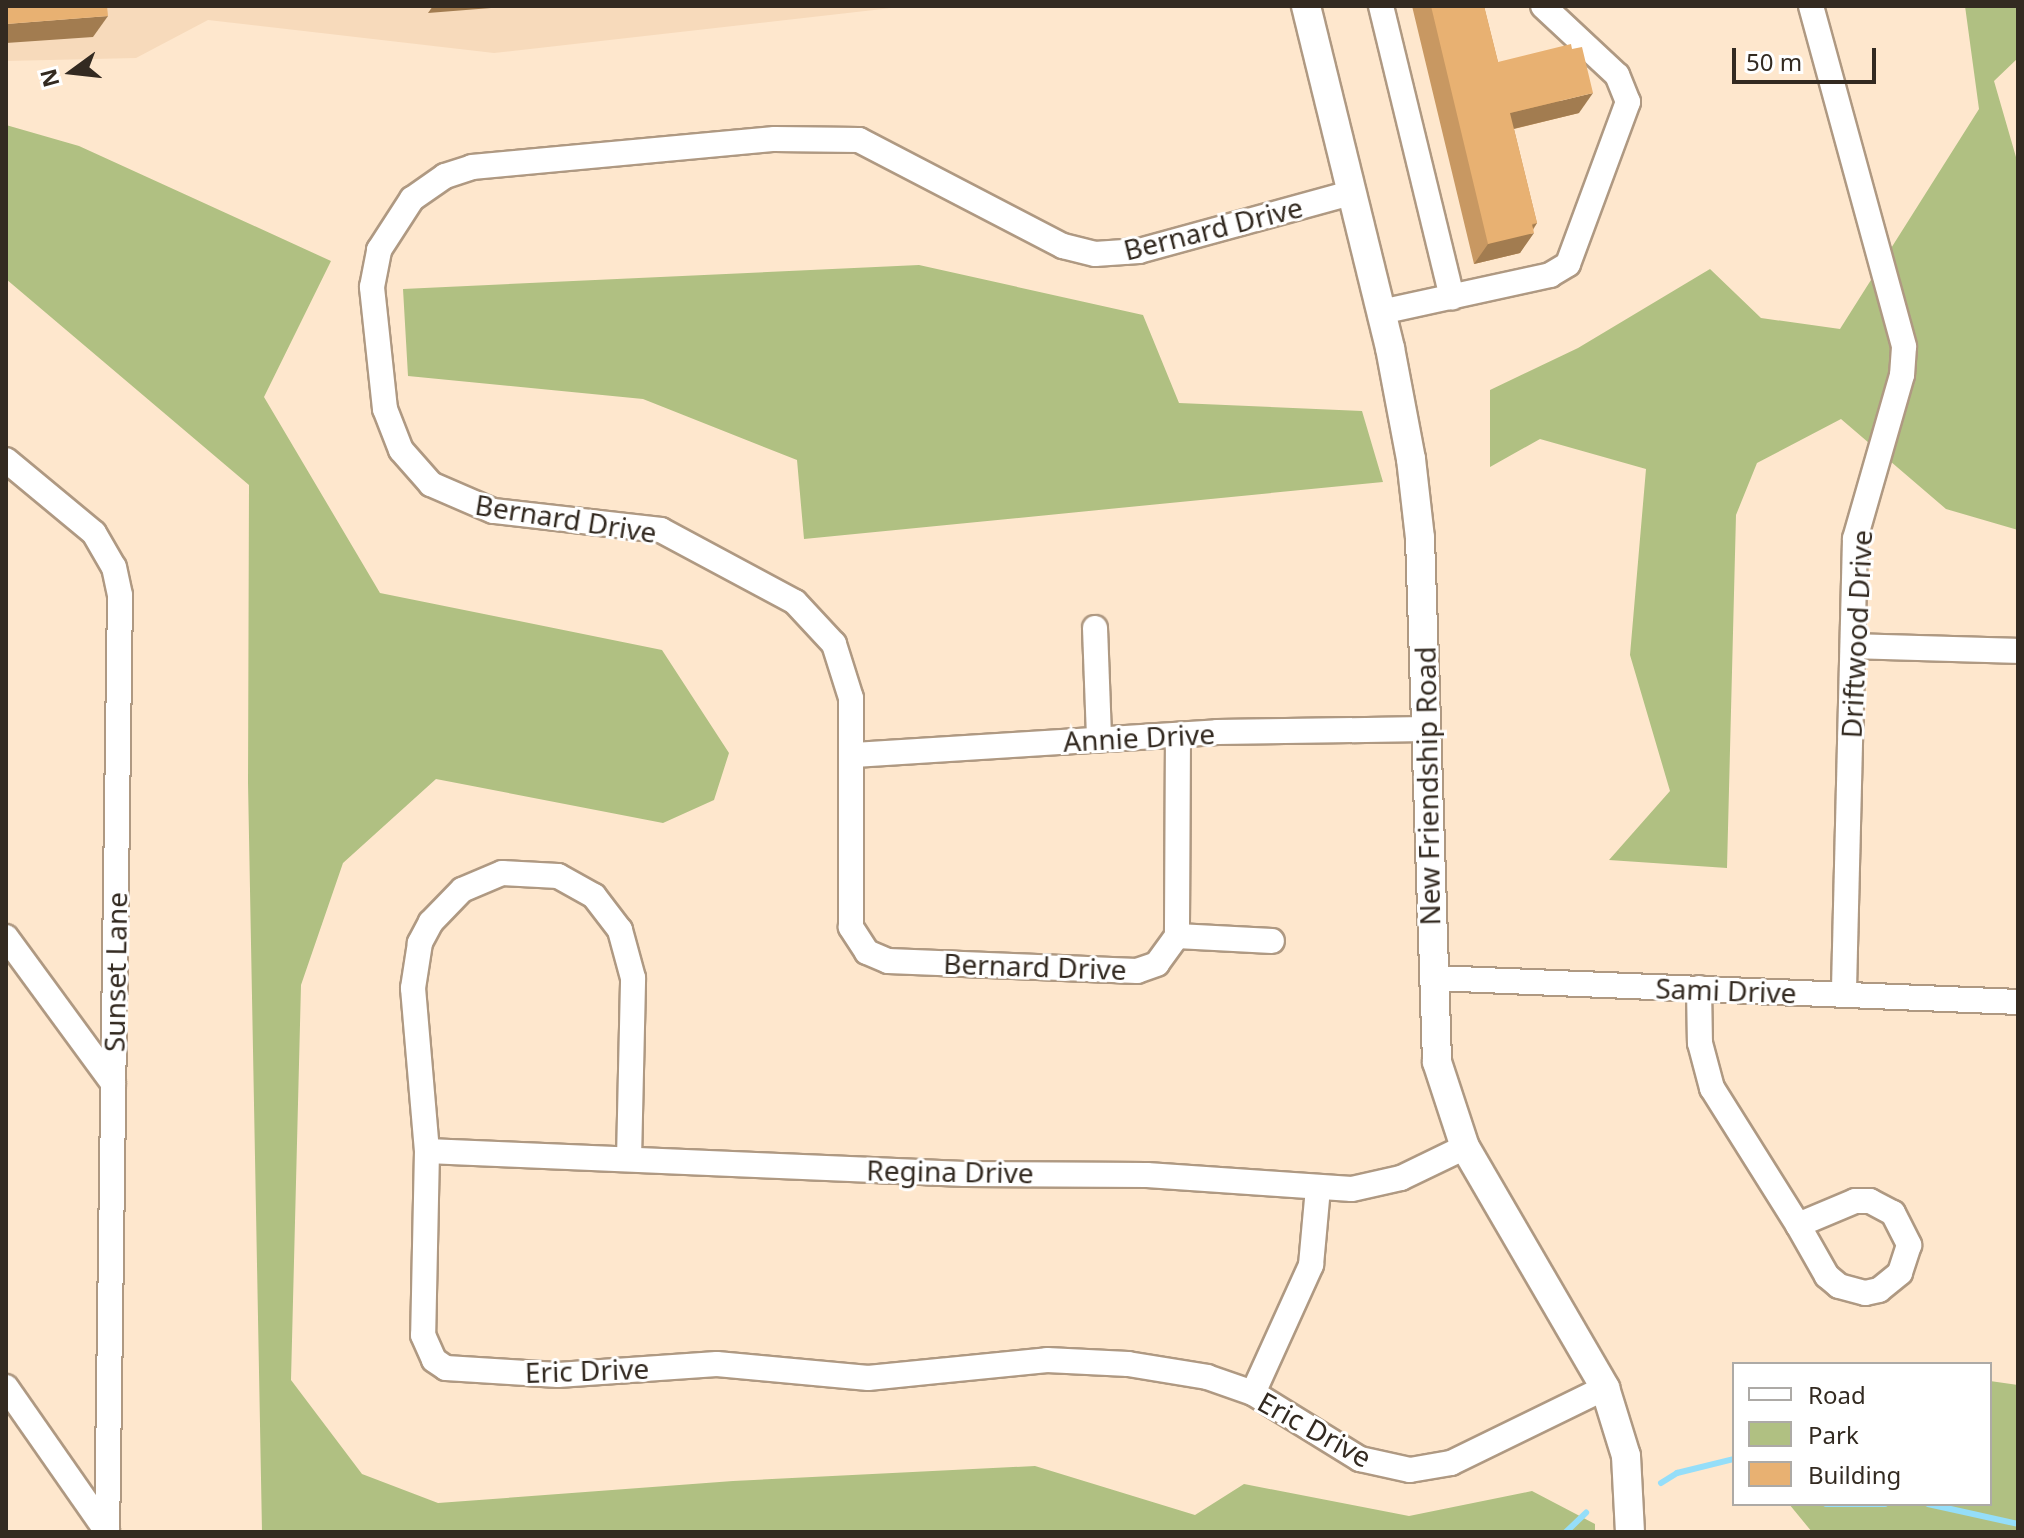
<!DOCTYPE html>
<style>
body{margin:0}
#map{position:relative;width:2024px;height:1538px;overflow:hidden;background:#fee7cd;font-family:"Noto Sans",sans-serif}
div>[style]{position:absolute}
.built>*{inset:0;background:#f7dabb}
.green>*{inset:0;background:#b0c082}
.stream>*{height:6px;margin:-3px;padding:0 3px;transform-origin:3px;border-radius:3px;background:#95def9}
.roads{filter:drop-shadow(2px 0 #af9982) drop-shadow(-2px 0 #af9982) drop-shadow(0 2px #af9982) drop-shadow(0 -2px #af9982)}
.minor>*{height:24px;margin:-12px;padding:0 12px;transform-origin:12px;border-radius:12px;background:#fff}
.tertiary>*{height:28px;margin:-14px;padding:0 14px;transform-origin:14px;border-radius:14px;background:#fff}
.wall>*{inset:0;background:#c89862}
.shaded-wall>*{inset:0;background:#a27c50}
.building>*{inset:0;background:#e8b172}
span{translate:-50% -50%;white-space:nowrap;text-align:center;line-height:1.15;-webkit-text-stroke:6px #fff;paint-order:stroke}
.street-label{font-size:28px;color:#332a21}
.frame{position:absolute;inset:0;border:8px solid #332a21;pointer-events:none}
.legend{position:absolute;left:1732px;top:1362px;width:260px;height:144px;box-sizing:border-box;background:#fff;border:2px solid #adaaa6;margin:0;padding:10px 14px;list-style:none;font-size:24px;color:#332a21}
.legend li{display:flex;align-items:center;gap:16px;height:40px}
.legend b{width:40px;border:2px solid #adaaa6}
.north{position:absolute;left:32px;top:32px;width:80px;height:80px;-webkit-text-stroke:6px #fff;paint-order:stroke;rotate:255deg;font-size:22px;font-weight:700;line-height:32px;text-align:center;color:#332a21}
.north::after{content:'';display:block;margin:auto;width:28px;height:36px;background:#332a21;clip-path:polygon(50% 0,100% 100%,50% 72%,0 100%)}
.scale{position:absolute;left:1732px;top:48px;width:144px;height:36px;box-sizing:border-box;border:4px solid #332a21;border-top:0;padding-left:10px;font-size:24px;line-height:28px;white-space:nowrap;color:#332a21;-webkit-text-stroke:6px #fff;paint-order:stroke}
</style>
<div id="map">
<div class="built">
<i style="clip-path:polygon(6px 6px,909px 6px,494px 53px,208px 20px,136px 58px,6px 61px)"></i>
</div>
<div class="green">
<i style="clip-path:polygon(1965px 6px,2018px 6px,2018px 58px,1994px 81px,2018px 164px,2018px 530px,1946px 509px,1841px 419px,1757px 463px,1736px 515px,1727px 868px,1609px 860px,1670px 791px,1630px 655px,1646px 469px,1540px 439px,1490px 467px,1490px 390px,1578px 348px,1710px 269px,1761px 318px,1840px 329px,1979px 109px)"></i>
<i style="clip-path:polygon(6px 125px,79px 146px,331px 261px,264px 397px,380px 593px,662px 650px,729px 753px,714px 800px,663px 823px,436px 779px,343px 863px,301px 985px,291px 1380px,362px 1474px,438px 1503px,733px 1481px,1035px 1466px,1195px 1515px,1244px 1484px,1409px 1516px,1532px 1491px,1595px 1524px,1595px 1532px,262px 1532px,248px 783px,249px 485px,6px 279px)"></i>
<i style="clip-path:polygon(919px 265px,1143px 315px,1179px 403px,1362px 411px,1383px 482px,804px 539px,797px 460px,643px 399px,408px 376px,403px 289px)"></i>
<i style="clip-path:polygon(1990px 1381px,2018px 1385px,2018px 1532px,1812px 1532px,1789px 1504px,1990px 1504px)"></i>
</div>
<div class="stream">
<i style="left:1661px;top:1483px;width:19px;rotate:-32deg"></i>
<i style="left:1677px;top:1473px;width:59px;rotate:-13.8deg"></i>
<i style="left:1826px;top:1504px;width:59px"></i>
<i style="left:1928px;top:1504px;width:92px;rotate:12.5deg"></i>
<i style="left:1566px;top:1532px;width:28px;rotate:-44deg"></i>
</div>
<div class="roads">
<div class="minor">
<i style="left:1381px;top:6px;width:300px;rotate:76.3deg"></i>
<i style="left:1811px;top:6px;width:353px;rotate:74.7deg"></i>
<i style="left:1904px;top:347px;width:28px;rotate:94deg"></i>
<i style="left:1902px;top:375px;width:171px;rotate:106deg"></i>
<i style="left:1855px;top:539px;width:454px;rotate:91.4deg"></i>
<i style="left:1381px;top:312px;width:173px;rotate:-12.3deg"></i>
<i style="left:1550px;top:275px;width:21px;rotate:-31deg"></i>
<i style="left:1568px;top:264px;width:173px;rotate:-69.7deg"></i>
<i style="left:1628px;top:102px;width:29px;rotate:-112deg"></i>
<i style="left:1617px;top:75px;width:101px;rotate:-137deg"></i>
<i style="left:6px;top:460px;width:114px;rotate:39.7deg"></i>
<i style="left:94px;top:533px;width:39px;rotate:60deg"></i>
<i style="left:114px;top:567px;width:29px;rotate:78deg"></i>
<i style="left:120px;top:595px;width:937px;rotate:90.79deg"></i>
<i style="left:1095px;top:628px;width:110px;rotate:87.9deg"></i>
<i style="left:1853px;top:646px;width:165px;rotate:1.7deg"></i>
<i style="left:1178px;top:735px;width:201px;rotate:90.3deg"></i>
<i style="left:1177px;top:936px;width:34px;rotate:126deg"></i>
<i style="left:1157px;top:964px;width:21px;rotate:161deg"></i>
<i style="left:1137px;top:971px;width:249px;rotate:-177.7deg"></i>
<i style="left:888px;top:961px;width:23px;rotate:-157deg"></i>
<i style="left:867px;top:952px;width:30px;rotate:-123deg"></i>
<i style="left:851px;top:927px;width:229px;rotate:-90deg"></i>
<i style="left:851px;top:698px;width:57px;rotate:-107.5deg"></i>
<i style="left:834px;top:644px;width:57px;rotate:-132.9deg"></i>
<i style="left:795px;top:602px;width:152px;rotate:-151.8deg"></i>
<i style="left:661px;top:530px;width:169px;rotate:-173.5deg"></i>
<i style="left:493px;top:511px;width:68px;rotate:-156.5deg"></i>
<i style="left:431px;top:484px;width:45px;rotate:-131.4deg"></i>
<i style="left:401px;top:450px;width:44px;rotate:-111.3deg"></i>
<i style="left:385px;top:409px;width:123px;rotate:-96.1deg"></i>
<i style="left:372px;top:287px;width:38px;rotate:-79deg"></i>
<i style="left:379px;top:250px;width:61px;rotate:-57.1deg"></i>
<i style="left:412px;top:199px;width:40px;rotate:-34.9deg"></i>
<i style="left:445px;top:176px;width:28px;rotate:-18deg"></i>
<i style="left:472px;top:167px;width:304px;rotate:-5.3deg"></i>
<i style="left:775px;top:139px;width:84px;rotate:0.7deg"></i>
<i style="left:859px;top:140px;width:230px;rotate:27.5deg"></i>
<i style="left:1063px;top:246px;width:33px;rotate:14deg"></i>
<i style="left:1095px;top:254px;width:44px;rotate:-3.9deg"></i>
<i style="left:1139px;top:251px;width:220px;rotate:-15.3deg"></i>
<i style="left:854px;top:755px;width:364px;rotate:-3.6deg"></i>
<i style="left:1217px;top:732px;width:208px;rotate:-0.8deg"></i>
<i style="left:1177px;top:936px;width:95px;rotate:3deg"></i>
<i style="left:6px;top:937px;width:181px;rotate:53.8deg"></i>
<i style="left:1434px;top:978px;width:584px;rotate:2.35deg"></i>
<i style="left:1699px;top:988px;width:55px;rotate:89deg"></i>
<i style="left:1700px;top:1043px;width:47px;rotate:75.1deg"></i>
<i style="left:1712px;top:1088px;width:162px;rotate:57.9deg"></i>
<i style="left:427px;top:1151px;width:538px;rotate:2.45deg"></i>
<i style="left:965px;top:1174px;width:182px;rotate:0.3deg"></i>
<i style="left:1147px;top:1175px;width:205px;rotate:3.9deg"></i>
<i style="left:1352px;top:1189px;width:50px;rotate:-12.7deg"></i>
<i style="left:1401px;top:1178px;width:71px;rotate:-25.8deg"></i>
<i style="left:629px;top:1159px;width:181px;rotate:-88.7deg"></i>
<i style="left:633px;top:978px;width:50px;rotate:-105.2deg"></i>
<i style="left:620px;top:930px;width:43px;rotate:-127.4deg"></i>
<i style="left:594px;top:896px;width:41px;rotate:-150.9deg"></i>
<i style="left:558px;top:876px;width:56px;rotate:-176.9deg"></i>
<i style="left:502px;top:873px;width:43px;rotate:157deg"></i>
<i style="left:462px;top:890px;width:45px;rotate:134.1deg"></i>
<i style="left:431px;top:922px;width:24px;rotate:118deg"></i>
<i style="left:420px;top:943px;width:46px;rotate:98.8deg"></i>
<i style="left:413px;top:988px;width:164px;rotate:85.1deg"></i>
<i style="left:427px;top:1151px;width:184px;rotate:91.2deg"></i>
<i style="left:423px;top:1335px;width:27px;rotate:66deg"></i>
<i style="left:434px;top:1360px;width:14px;rotate:34deg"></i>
<i style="left:446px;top:1368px;width:112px;rotate:3.6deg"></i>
<i style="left:558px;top:1375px;width:159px;rotate:-4deg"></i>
<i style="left:717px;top:1364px;width:152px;rotate:5.3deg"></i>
<i style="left:868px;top:1378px;width:180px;rotate:-5.7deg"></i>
<i style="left:1047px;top:1360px;width:81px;rotate:2.8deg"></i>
<i style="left:1128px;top:1364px;width:80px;rotate:9.3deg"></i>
<i style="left:1207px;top:1377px;width:49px;rotate:19.2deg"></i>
<i style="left:1253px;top:1393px;width:126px;rotate:31.7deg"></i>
<i style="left:1360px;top:1459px;width:51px;rotate:12.4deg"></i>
<i style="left:1410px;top:1470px;width:42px;rotate:-9.7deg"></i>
<i style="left:1451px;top:1463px;width:171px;rotate:-26deg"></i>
<i style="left:1855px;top:1201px;width:15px"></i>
<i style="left:1870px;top:1201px;width:26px;rotate:28deg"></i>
<i style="left:1893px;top:1213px;width:36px;rotate:63deg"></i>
<i style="left:1909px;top:1245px;width:29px;rotate:108deg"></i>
<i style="left:1900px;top:1273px;width:27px;rotate:141deg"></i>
<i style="left:1879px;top:1290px;width:14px;rotate:168deg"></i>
<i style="left:1865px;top:1293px;width:27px;rotate:-165deg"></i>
<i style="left:1839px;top:1286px;width:16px;rotate:-140deg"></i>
<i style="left:1827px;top:1276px;width:59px;rotate:-119.6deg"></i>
<i style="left:1798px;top:1225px;width:62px;rotate:-22.8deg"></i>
<i style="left:6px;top:1387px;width:177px;rotate:55.1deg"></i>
<i style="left:1253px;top:1393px;width:141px;rotate:-65.6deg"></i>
<i style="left:1311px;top:1265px;width:77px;rotate:-84.8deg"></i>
</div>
<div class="tertiary">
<i style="left:1306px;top:6px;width:352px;rotate:76.2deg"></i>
<i style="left:1390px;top:348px;width:113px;rotate:79.3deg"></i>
<i style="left:1411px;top:459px;width:80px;rotate:83.5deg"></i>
<i style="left:1420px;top:538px;width:524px;rotate:88.14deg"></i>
<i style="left:1437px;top:1062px;width:89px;rotate:71.8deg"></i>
<i style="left:1465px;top:1147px;width:279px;rotate:59.8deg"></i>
<i style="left:1605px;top:1388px;width:71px;rotate:72.8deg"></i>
<i style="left:1626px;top:1456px;width:76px;rotate:87deg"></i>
</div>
</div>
<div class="wall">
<i style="clip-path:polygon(1412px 6px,1484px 6px,1498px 62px,1579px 113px,1514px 129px,1537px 223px,1520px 253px,1474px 264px)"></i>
</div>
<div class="shaded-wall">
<i style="clip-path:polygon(433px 6px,515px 6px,428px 13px)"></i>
<i style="clip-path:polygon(108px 16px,93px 37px,6px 43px,6px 24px)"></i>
<i style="clip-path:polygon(1593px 93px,1579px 113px,1496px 133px,1510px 113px)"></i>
<i style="clip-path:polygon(1537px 223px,1529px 234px,1534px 233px,1520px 253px,1474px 264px,1488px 244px)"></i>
</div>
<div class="building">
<i style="clip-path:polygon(6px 6px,107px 6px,108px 16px,6px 24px)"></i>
<i style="clip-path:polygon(1431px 6px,1484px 6px,1498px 62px,1571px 44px,1572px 49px,1582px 47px,1593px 93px,1510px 113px,1537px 223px,1532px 224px,1534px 233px,1488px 244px)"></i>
</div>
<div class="street-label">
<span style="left:1213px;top:228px;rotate:-14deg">Bernard Drive</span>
<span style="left:566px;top:518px;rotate:9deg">Bernard Drive</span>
<span style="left:1856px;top:634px;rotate:-87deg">Driftwood Drive</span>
<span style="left:1139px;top:737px;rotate:-3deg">Annie Drive</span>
<span style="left:1427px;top:786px;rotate:-91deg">New Friendship Road</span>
<span style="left:1035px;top:966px;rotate:2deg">Bernard Drive</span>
<span style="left:115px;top:972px;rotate:-89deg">Sunset Lane</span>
<span style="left:1726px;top:990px;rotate:2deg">Sami Drive</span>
<span style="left:950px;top:1171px;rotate:1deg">Regina Drive</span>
<span style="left:587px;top:1370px;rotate:-2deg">Eric Drive</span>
<span style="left:1315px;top:1429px;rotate:29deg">Eric Drive</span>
</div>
<div class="frame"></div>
<ul class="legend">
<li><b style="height:10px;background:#fff"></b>Road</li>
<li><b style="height:22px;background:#b0c082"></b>Park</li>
<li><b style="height:22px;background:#e8b172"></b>Building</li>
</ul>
<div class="north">N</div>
<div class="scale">50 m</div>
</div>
